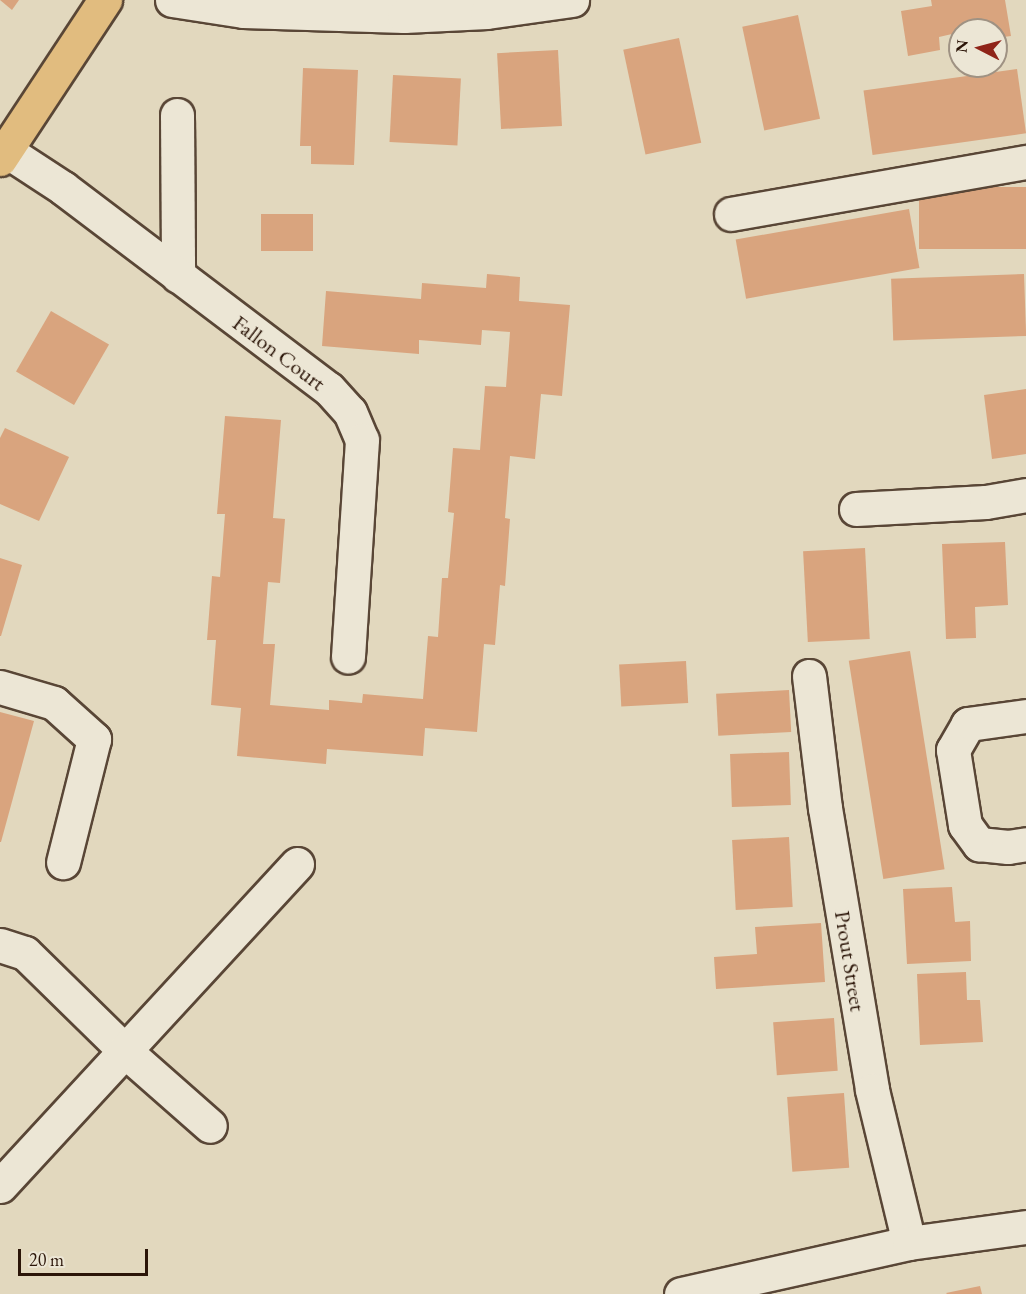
<!DOCTYPE html>
<style>
body{margin:0}
#map{position:relative;width:1026px;height:1294px;overflow:hidden;background:#e2d8be;font-family:"EB Garamond",serif}
div>[style]{position:absolute}
.building>*{inset:0;background:#d9a47e;transform-origin:0 0}
.roads{filter:drop-shadow(2px 0 #594636) drop-shadow(-2px 0 #594636) drop-shadow(0 2px #594636) drop-shadow(0 -2px #594636)}
.minor>*{height:33px;margin:-16.5px;padding:0 16.5px;transform-origin:16.5px;border-radius:16.5px;background:#ece6d5}
.major>*{height:33px;margin:-16.5px;padding:0 16.5px;transform-origin:16.5px;border-radius:16.5px;background:#e1bc7f}
span{translate:-50% -50%;white-space:nowrap;text-align:center;line-height:1.15;-webkit-text-stroke:4.5px #ece6d5;paint-order:stroke}
.street-label{font-size:22px;color:#2b1508}
.north{position:absolute;left:948px;top:18px;width:60px;height:60px;box-sizing:border-box;background:#ece6d5;border:2px solid #9f9283;border-radius:50%;rotate:276deg;font-size:16px;font-weight:700;line-height:24px;text-align:center;color:#2b1508}
.north::after{content:'';display:block;margin:auto;width:21px;height:27px;background:#8f2418;clip-path:polygon(50% 0,100% 100%,50% 72%,0 100%)}
.scale{position:absolute;left:18px;top:1249px;width:130px;height:27px;box-sizing:border-box;border:3px solid #2b1508;border-top:0;padding-left:8px;font-size:18px;line-height:21px;white-space:nowrap;color:#2b1508;-webkit-text-stroke:4px #ece6d5;paint-order:stroke}
</style>
<div id="map">
<div class="building">
<i style="clip-path:polygon(0 0,19px 0,12px 10px)"></i>
<i style="clip-path:polygon(931px 0,1005px 0,1011px 36px,996px 38px,996px 30px,960px 30px,960px 44px,954px 45px,952px 34px,939px 37px,940px 50px,908px 56px,901px 11px,932px 6px)"></i>
<i style="left:798px;top:15px;width:106px;height:57px;rotate:78deg"></i>
<i style="left:679px;top:38px;width:107px;height:57px;rotate:78deg"></i>
<i style="left:558px;top:50px;width:76px;height:61px;rotate:87deg"></i>
<i style="clip-path:polygon(303px 68px,358px 70px,354px 165px,311px 164px,311px 146px,300px 146px)"></i>
<i style="left:1017px;top:69px;width:65px;height:155px;rotate:82deg"></i>
<i style="left:393px;top:75px;width:68px;height:67px;rotate:3deg"></i>
<i style="left:1026px;top:187px;width:62px;height:107px;rotate:90deg"></i>
<i style="left:909px;top:209px;width:60px;height:176px;rotate:80deg"></i>
<i style="left:261px;top:214px;width:52px;height:37px"></i>
<i style="clip-path:polygon(487px 274px,520px 277px,519px 301px,570px 305px,562px 396px,541px 394px,535px 459px,510px 456px,505px 518px,510px 519px,505px 586px,500px 585px,495px 645px,484px 644px,477px 732px,425px 728px,423px 756px,327px 749px,326px 764px,237px 756px,241px 708px,211px 705px,216px 640px,207px 640px,212px 576px,220px 577px,225px 514px,217px 514px,225px 416px,281px 420px,273px 518px,285px 519px,280px 583px,268px 582px,263px 644px,275px 644px,270px 705px,329px 710px,329px 700px,362px 703px,363px 694px,423px 699px,428px 636px,438px 637px,442px 578px,448px 578px,454px 513px,448px 512px,453px 448px,480px 450px,485px 386px,506px 387px,510px 332px,482px 330px,481px 345px,419px 340px,419px 354px,322px 346px,326px 291px,421px 299px,422px 283px,486px 288px)"></i>
<i style="left:1024px;top:274px;width:62px;height:133px;rotate:88deg"></i>
<i style="left:51px;top:311px;width:67px;height:70px;rotate:30deg"></i>
<i style="clip-path:polygon(1026px 389px,1026px 454px,992px 459px,984px 395px)"></i>
<i style="clip-path:polygon(5px 428px,69px 457px,39px 521px,0 504px,0 438px)"></i>
<i style="clip-path:polygon(1005px 542px,1008px 605px,975px 607px,976px 638px,946px 639px,942px 544px)"></i>
<i style="left:865px;top:548px;width:91px;height:62px;rotate:87deg"></i>
<i style="clip-path:polygon(0 558px,22px 565px,1px 636px,0 636px)"></i>
<i style="left:910px;top:651px;width:221px;height:62px;rotate:81deg"></i>
<i style="left:686px;top:661px;width:42px;height:67px;rotate:87deg"></i>
<i style="left:789px;top:690px;width:42px;height:73px;rotate:87deg"></i>
<i style="clip-path:polygon(0 712px,34px 721px,1px 842px,0 842px)"></i>
<i style="left:789px;top:752px;width:53px;height:59px;rotate:88deg"></i>
<i style="left:789px;top:837px;width:70px;height:57px;rotate:87deg"></i>
<i style="clip-path:polygon(952px 887px,955px 922px,970px 921px,971px 961px,907px 964px,903px 889px)"></i>
<i style="clip-path:polygon(821px 923px,825px 982px,716px 989px,714px 957px,757px 954px,755px 927px)"></i>
<i style="clip-path:polygon(966px 972px,967px 1000px,980px 1000px,983px 1042px,920px 1045px,917px 974px)"></i>
<i style="left:834px;top:1018px;width:53px;height:61px;rotate:86deg"></i>
<i style="left:844px;top:1093px;width:75px;height:57px;rotate:86deg"></i>
<i style="clip-path:polygon(980px 1286px,982px 1294px,947px 1294px,946px 1293px)"></i>
</div>
<div class="roads">
<div class="minor">
<i style="left:172px;top:0;width:72px;rotate:8.8deg"></i>
<i style="left:243px;top:11px;width:161px;rotate:1.8deg"></i>
<i style="left:404px;top:16px;width:83px;rotate:-2.8deg"></i>
<i style="left:487px;top:12px;width:86px;rotate:-8deg"></i>
<i style="left:177px;top:115px;width:161px;rotate:89.6deg"></i>
<i style="left:5px;top:150px;width:69px;rotate:33.2deg"></i>
<i style="left:63px;top:188px;width:333px;rotate:37.1deg"></i>
<i style="left:329px;top:389px;width:31px;rotate:48deg"></i>
<i style="left:350px;top:412px;width:30px;rotate:67deg"></i>
<i style="left:362px;top:440px;width:217px;rotate:93.7deg"></i>
<i style="left:731px;top:214px;width:300px;rotate:-10deg"></i>
<i style="left:856px;top:509px;width:130px;rotate:-3.1deg"></i>
<i style="left:986px;top:502px;width:41px;rotate:-9.9deg"></i>
<i style="left:809px;top:676px;width:133px;rotate:83.1deg"></i>
<i style="left:825px;top:808px;width:286px;rotate:80.5deg"></i>
<i style="left:872px;top:1090px;width:157px;rotate:76.4deg"></i>
<i style="left:0;top:687px;width:56px;rotate:16.5deg"></i>
<i style="left:54px;top:703px;width:54px;rotate:42deg"></i>
<i style="left:94px;top:739px;width:127px;rotate:104.1deg"></i>
<i style="left:1026px;top:716px;width:59px;rotate:172.1deg"></i>
<i style="left:968px;top:724px;width:30px;rotate:120deg"></i>
<i style="left:953px;top:750px;width:76px;rotate:80.9deg"></i>
<i style="left:965px;top:825px;width:24px;rotate:54deg"></i>
<i style="left:979px;top:844px;width:29px;rotate:6deg"></i>
<i style="left:1008px;top:847px;width:18px;rotate:-9deg"></i>
<i style="left:0;top:945px;width:26px;rotate:18deg"></i>
<i style="left:25px;top:953px;width:140px;rotate:44.4deg"></i>
<i style="left:125px;top:1051px;width:113px;rotate:41.4deg"></i>
<i style="left:0;top:1186px;width:438px;rotate:-47.3deg"></i>
<i style="left:681px;top:1294px;width:234px;rotate:-12.6deg"></i>
<i style="left:909px;top:1243px;width:118px;rotate:-7.8deg"></i>
</div>
<div class="major">
<i style="left:0;top:159px;width:191px;rotate:-56.6deg"></i>
</div>
</div>
<div class="street-label">
<span style="left:279px;top:353px;rotate:37deg">Fallon Court</span>
<span style="left:850px;top:961px;rotate:81deg">Prout Street</span>
</div>
<div class="north">N</div>
<div class="scale">20 m</div>
</div>
